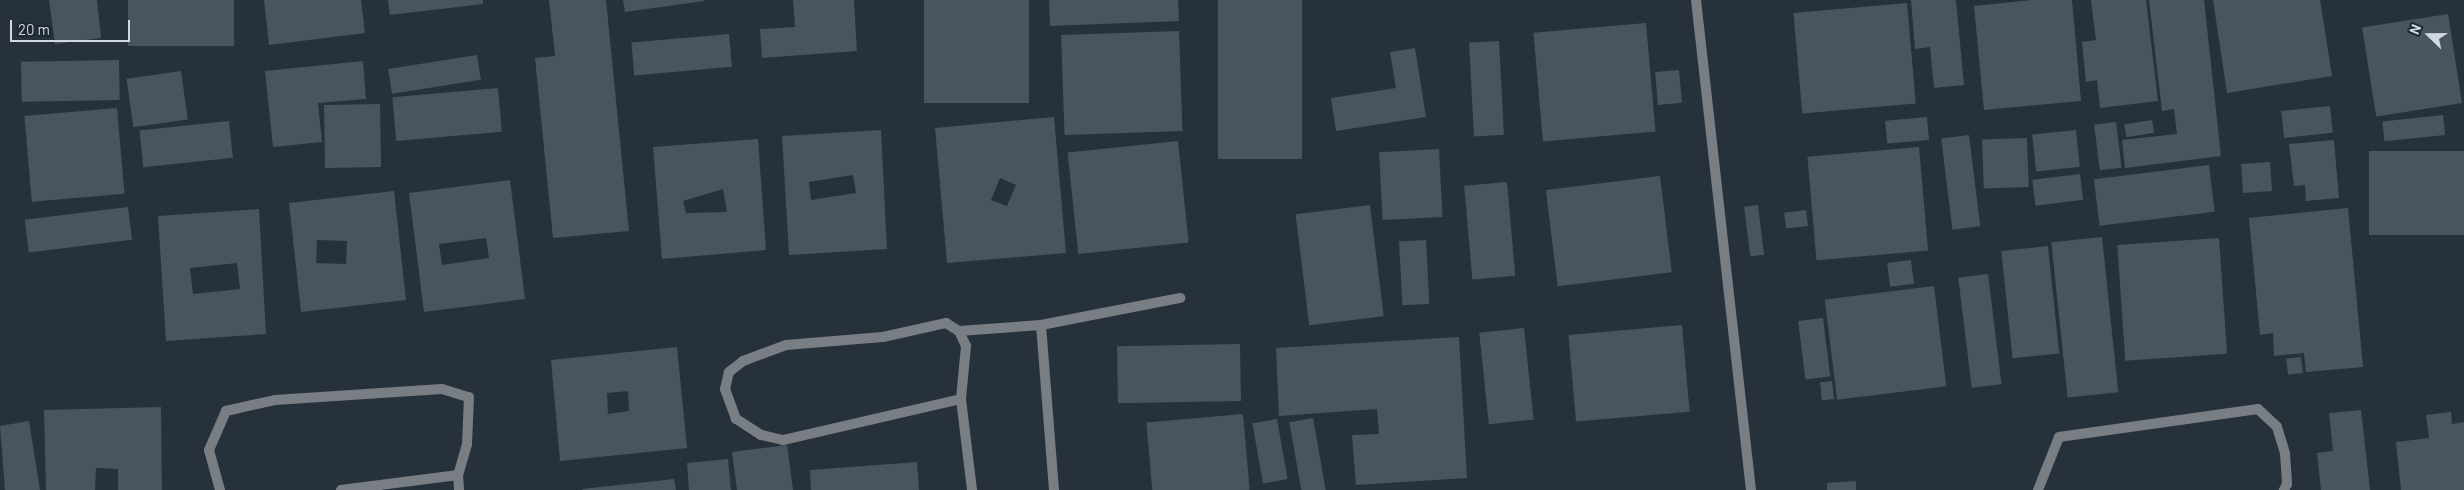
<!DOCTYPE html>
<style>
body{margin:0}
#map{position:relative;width:2464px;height:490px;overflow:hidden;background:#26313b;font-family:Barlow,sans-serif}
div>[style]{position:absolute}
.building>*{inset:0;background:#48545f;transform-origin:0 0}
.lane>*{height:10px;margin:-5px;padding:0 5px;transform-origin:5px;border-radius:5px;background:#797e84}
.street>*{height:10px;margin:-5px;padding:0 5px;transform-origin:5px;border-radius:5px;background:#797e84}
span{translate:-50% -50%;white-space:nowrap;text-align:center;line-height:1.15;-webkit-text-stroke:4.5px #1c2731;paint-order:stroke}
.north{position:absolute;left:2404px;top:10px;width:50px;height:50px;-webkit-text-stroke:4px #1c2731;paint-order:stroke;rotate:292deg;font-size:14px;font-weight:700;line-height:20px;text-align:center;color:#d1d8df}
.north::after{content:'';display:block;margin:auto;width:18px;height:22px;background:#d1d8df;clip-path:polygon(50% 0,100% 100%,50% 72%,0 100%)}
.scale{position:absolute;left:10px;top:20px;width:120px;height:22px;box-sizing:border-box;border:2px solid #d1d8df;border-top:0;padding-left:6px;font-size:15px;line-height:18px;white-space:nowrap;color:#d1d8df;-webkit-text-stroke:4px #1c2731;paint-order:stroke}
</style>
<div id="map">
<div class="building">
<i style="clip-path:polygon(49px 0,97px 0,101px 38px,55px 44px)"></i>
<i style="left:128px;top:0;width:106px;height:46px"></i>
<i style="clip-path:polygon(264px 0,361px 0,365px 33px,269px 45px)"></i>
<i style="clip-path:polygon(388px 0,483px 0,483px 4px,390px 15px)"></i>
<i style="clip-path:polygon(549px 0,606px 0,629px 231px,553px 238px,535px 58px,555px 56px)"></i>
<i style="clip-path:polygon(623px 0,704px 0,704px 1px,625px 12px)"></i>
<i style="clip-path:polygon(793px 0,854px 0,857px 51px,762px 58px,760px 29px,795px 27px)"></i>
<i style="left:924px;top:0;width:105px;height:103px"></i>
<i style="clip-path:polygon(1049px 0,1178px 0,1179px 21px,1050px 26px)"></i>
<i style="left:1218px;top:0;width:84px;height:159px"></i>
<i style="clip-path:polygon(1911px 0,1956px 0,1964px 85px,1934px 88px,1930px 47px,1915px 49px)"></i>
<i style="clip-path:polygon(2032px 0,2072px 0,2081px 101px,1984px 110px,1974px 6px)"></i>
<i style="clip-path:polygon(2091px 0,2146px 0,2158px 101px,2100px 108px,2097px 80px,2086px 82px,2082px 42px,2096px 40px)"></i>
<i style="clip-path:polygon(2149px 0,2204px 0,2221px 156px,2125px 168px,2122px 140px,2177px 134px,2174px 109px,2162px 111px)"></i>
<i style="clip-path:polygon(2213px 0,2320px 0,2332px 76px,2227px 93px)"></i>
<i style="left:1907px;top:3px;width:101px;height:114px;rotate:85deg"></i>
<i style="left:2448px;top:14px;width:90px;height:87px;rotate:81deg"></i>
<i style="left:1646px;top:23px;width:109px;height:113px;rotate:85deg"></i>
<i style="left:1179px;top:31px;width:100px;height:118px;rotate:88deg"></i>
<i style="left:729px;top:34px;width:33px;height:98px;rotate:85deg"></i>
<i style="left:1499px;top:41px;width:94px;height:30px;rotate:87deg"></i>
<i style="clip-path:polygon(1415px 48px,1426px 117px,1336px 131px,1331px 98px,1396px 88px,1390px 52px)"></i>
<i style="left:477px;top:55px;width:25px;height:90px;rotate:81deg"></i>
<i style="left:119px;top:60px;width:40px;height:98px;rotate:89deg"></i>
<i style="clip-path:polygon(363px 61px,366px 99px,318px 103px,322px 142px,273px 147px,265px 71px)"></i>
<i style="left:1679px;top:70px;width:33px;height:24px;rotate:85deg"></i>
<i style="left:181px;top:71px;width:49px;height:55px;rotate:82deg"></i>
<i style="left:498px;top:88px;width:44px;height:106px;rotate:85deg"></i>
<i style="left:380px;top:104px;width:63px;height:56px;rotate:89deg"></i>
<i style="left:2330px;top:106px;width:27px;height:49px;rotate:84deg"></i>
<i style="left:117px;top:108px;width:86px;height:93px;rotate:85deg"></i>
<i style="left:2443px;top:115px;width:20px;height:61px;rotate:84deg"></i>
<i style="clip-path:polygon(evenodd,1054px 117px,1066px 253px,947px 263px,935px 128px,1054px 117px,1000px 178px,1016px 185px,1007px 206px,991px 200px,1000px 178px)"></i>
<i style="left:1927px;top:117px;width:23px;height:42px;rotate:85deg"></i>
<i style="left:2152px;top:120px;width:13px;height:28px;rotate:81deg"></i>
<i style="left:229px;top:121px;width:37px;height:90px;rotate:84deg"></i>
<i style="left:2116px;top:122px;width:46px;height:22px;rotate:83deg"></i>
<i style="clip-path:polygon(evenodd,881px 130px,887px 249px,789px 255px,782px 136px,881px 130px,853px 175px,856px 193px,811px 200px,809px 182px,853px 175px)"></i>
<i style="left:2076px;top:130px;width:37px;height:44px;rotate:84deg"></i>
<i style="left:1969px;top:135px;width:92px;height:28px;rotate:83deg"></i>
<i style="left:2027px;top:138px;width:49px;height:45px;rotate:88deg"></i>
<i style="clip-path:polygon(evenodd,758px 139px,766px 250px,662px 259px,653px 147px,758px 139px,723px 189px,727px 212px,686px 213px,683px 201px,723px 189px)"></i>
<i style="clip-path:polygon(2334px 140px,2339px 198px,2306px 201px,2305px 185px,2294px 186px,2289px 144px)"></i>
<i style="left:1178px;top:141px;width:102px;height:111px;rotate:84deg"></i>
<i style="left:1919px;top:147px;width:104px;height:112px;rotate:85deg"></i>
<i style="left:1439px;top:149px;width:68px;height:60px;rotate:87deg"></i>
<i style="left:2464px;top:151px;width:84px;height:95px;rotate:90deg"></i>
<i style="left:2270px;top:162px;width:29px;height:29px;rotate:86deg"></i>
<i style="left:2209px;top:165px;width:47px;height:116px;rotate:83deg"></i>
<i style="left:2080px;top:174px;width:26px;height:48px;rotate:83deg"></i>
<i style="left:1660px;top:176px;width:97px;height:115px;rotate:83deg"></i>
<i style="clip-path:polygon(evenodd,510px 180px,525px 299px,424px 312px,409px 193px,510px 180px,486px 238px,489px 258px,442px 265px,439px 244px,486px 238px)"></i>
<i style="left:1507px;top:182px;width:94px;height:43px;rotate:85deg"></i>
<i style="clip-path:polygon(evenodd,394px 191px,406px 300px,301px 312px,289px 203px,394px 191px,317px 240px,347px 241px,346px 264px,316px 263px,317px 240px)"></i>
<i style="left:1370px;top:205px;width:112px;height:75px;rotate:83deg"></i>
<i style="left:1758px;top:205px;width:50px;height:14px;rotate:83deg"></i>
<i style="left:128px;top:207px;width:33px;height:104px;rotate:83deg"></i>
<i style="clip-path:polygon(2348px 208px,2363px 367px,2306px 372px,2304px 353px,2274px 356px,2273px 333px,2260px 335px,2249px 218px)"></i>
<i style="clip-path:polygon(evenodd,259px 209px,266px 334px,166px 341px,158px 216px,259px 209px,237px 263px,240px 289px,193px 294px,190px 268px,237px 263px)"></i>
<i style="left:1806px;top:210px;width:16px;height:22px;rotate:83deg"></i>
<i style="left:2102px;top:237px;width:156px;height:51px;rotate:84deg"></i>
<i style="left:2219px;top:238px;width:116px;height:102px;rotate:86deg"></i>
<i style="left:1426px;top:240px;width:64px;height:27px;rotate:87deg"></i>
<i style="left:2048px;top:246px;width:108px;height:47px;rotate:84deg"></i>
<i style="left:1911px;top:260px;width:24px;height:24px;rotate:83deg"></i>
<i style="left:1988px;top:274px;width:111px;height:30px;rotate:83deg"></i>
<i style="left:1934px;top:286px;width:101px;height:110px;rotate:83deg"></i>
<i style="left:1823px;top:318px;width:59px;height:25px;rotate:83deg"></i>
<i style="left:1682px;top:325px;width:87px;height:114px;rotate:85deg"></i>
<i style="left:1524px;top:328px;width:92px;height:45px;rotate:84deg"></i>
<i style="clip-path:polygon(1459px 337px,1467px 478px,1356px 485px,1352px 435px,1379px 434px,1377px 409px,1279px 416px,1276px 348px)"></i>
<i style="left:1240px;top:344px;width:57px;height:123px;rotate:89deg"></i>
<i style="clip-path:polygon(evenodd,677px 347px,687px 448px,560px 461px,551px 360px,677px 347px,628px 391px,629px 411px,608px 414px,607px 393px,628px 391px)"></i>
<i style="left:2301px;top:357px;width:16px;height:15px;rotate:83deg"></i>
<i style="left:1832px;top:381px;width:18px;height:12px;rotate:84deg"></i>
<i style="clip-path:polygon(161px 407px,162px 490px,118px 490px,118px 469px,96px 468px,95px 490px,46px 490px,44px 410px)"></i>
<i style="clip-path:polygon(2361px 410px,2370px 490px,2321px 490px,2317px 453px,2333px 451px,2329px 413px)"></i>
<i style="clip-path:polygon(2451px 412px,2452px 424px,2464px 422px,2464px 490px,2401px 490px,2396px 442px,2429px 438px,2426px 415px)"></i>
<i style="left:1243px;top:414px;width:76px;height:97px;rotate:85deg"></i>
<i style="left:1313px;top:418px;width:73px;height:24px;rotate:80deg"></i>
<i style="left:1277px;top:419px;width:61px;height:25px;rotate:80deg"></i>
<i style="clip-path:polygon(29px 421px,40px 490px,5px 490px,0 426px)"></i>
<i style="clip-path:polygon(787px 445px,793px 490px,737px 490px,732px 452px)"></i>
<i style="clip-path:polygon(728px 459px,731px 490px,689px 490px,687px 463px)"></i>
<i style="clip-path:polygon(917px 462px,919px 490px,811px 490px,810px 470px)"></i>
<i style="clip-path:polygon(674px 479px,676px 490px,582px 490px,582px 489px)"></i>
<i style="clip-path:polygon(1856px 481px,1856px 490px,1827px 490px,1827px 483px)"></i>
</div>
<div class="lane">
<i style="left:1041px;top:325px;width:166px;rotate:85.5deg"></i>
<i style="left:959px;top:331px;width:82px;rotate:-4.2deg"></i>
<i style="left:1041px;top:325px;width:142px;rotate:-11deg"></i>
</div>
<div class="street">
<i style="left:1696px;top:0;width:493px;rotate:83.6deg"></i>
<i style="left:961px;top:399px;width:183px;rotate:167deg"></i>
<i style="left:783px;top:440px;width:23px;rotate:-167deg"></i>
<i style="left:761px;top:435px;width:30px;rotate:-147deg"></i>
<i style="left:736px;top:419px;width:32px;rotate:-110deg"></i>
<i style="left:725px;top:389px;width:17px;rotate:-77deg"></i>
<i style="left:729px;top:372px;width:18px;rotate:-38deg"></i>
<i style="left:743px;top:361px;width:46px;rotate:-20.4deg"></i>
<i style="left:786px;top:345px;width:97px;rotate:-4.7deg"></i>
<i style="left:883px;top:337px;width:65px;rotate:-12.5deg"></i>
<i style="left:946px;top:323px;width:15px;rotate:32deg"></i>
<i style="left:959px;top:331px;width:17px;rotate:65deg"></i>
<i style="left:966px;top:346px;width:53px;rotate:95.4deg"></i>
<i style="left:961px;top:399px;width:92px;rotate:83.1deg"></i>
<i style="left:220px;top:490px;width:41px;rotate:-105.4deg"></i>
<i style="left:209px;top:450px;width:43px;rotate:-66.4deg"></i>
<i style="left:226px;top:411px;width:50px;rotate:-12.7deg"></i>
<i style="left:275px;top:400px;width:167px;rotate:-3.8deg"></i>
<i style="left:442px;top:389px;width:28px;rotate:17deg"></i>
<i style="left:469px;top:397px;width:47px;rotate:92.4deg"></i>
<i style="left:467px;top:444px;width:32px;rotate:106deg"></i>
<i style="left:458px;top:475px;width:15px;rotate:86deg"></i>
<i style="left:341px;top:490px;width:118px;rotate:-7.3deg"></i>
<i style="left:2038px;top:490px;width:57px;rotate:-68.4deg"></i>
<i style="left:2059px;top:437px;width:201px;rotate:-8deg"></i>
<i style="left:2258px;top:409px;width:26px;rotate:43deg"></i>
<i style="left:2277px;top:427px;width:28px;rotate:73deg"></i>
<i style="left:2285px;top:454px;width:30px;rotate:86deg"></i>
<i style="left:2287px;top:484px;width:7px;rotate:117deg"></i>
</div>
<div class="north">N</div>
<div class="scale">20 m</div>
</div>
